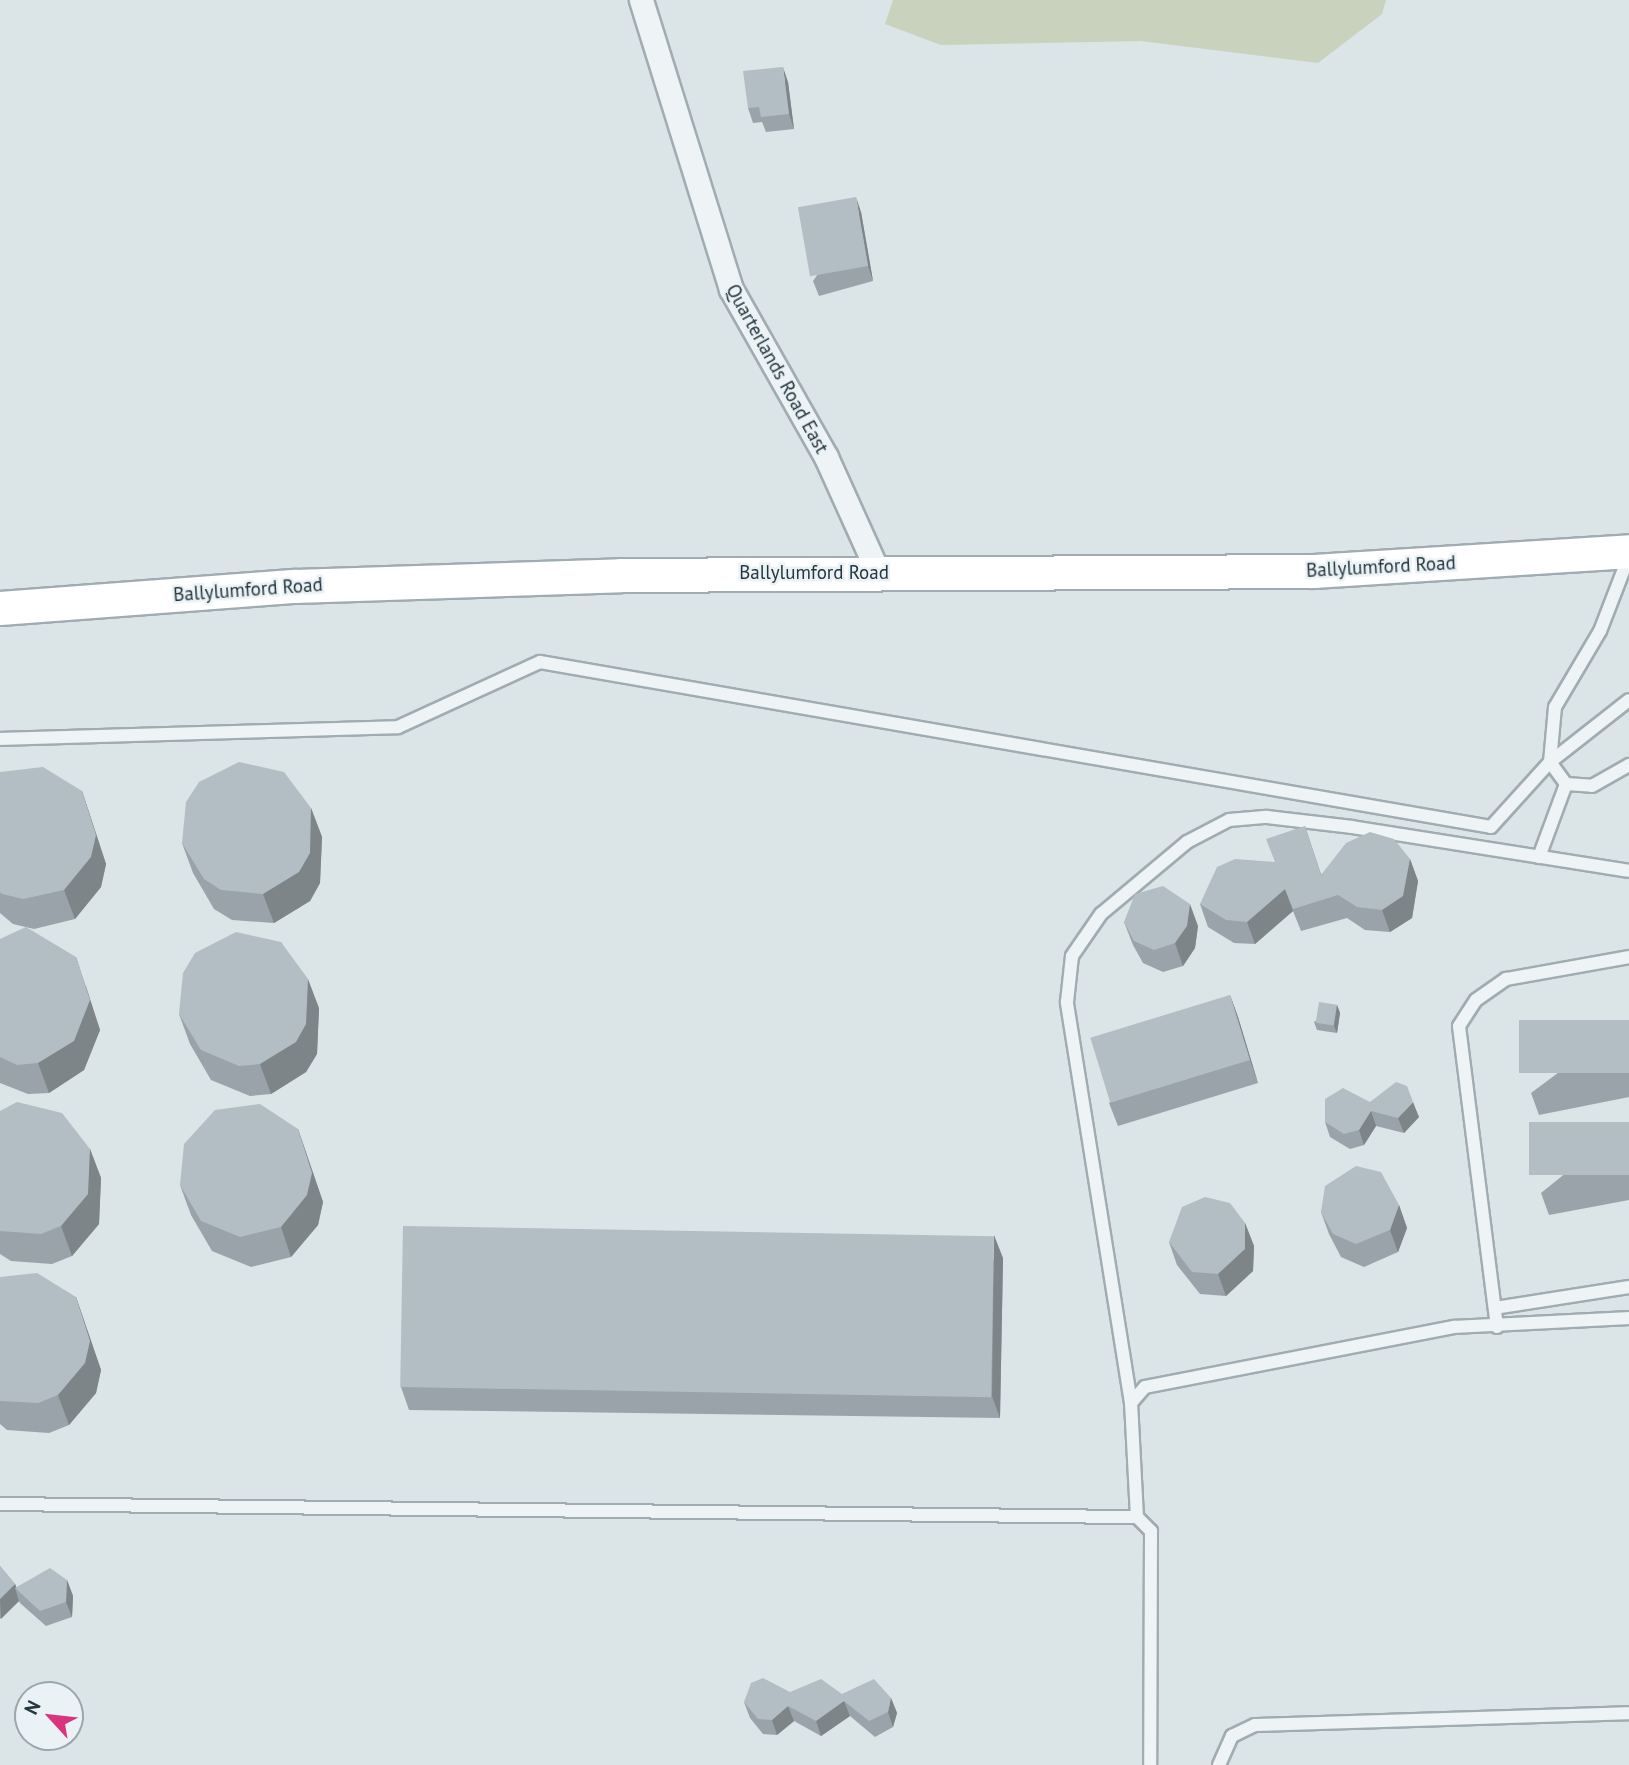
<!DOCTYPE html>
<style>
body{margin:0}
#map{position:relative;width:1629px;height:1765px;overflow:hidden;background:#dbe4e7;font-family:"PT Sans",sans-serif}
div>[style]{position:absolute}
.green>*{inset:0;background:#c8d2bc}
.roads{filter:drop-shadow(2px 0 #a0acb1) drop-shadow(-2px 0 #a0acb1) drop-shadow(0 2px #a0acb1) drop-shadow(0 -2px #a0acb1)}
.service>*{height:12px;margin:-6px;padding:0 6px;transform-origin:6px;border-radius:6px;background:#eef3f5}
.minor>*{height:23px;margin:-11.5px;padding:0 11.5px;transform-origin:11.5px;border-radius:11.5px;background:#eef3f5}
.secondary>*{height:33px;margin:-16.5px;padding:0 16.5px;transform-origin:16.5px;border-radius:16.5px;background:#fff}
.wall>*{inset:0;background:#99a3a9}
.shaded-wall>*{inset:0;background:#7d8589}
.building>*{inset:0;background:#b2bec4;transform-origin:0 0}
span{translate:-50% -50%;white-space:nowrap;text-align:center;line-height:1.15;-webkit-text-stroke:5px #ebf2f5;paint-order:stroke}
.street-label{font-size:19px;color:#24363e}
.north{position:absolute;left:14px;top:1681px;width:70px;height:70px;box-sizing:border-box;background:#ebf2f5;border:2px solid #9ba7ac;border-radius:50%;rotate:297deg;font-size:19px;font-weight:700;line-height:28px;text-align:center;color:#24363e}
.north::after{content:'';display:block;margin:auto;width:24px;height:32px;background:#d9347e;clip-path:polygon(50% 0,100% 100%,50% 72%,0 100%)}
</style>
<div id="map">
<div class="green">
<i style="clip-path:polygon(893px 0,1386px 0,1382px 14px,1318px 63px,1141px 41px,941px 45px,885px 24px)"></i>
</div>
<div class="roads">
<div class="service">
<i style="left:1629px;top:556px;width:80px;rotate:111.1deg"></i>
<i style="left:1600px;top:631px;width:88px;rotate:120.6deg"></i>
<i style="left:1555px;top:707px;width:55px;rotate:95.2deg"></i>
<i style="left:1550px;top:762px;width:27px;rotate:54deg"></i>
<i style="left:1566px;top:784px;width:26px;rotate:4deg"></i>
<i style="left:1592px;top:786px;width:43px;rotate:-29.6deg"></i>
<i style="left:0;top:739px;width:398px;rotate:-1.7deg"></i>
<i style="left:398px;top:727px;width:156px;rotate:-24.6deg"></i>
<i style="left:540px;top:662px;width:965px;rotate:9.84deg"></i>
<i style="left:1491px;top:827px;width:88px;rotate:-47.8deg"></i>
<i style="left:1550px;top:762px;width:100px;rotate:-38.1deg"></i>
<i style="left:1539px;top:857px;width:78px;rotate:-69.7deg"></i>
<i style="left:1495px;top:1308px;width:136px;rotate:-8.9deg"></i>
<i style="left:1497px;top:1327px;width:303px;rotate:-97.2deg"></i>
<i style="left:1459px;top:1026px;width:31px;rotate:-57deg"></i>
<i style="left:1476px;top:1000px;width:37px;rotate:-35deg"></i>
<i style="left:1506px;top:979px;width:125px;rotate:-10.1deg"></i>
<i style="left:1131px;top:1403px;width:406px;rotate:-99.1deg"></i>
<i style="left:1067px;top:1002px;width:46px;rotate:-83.8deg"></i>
<i style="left:1072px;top:956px;width:51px;rotate:-55.4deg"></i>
<i style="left:1101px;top:914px;width:112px;rotate:-39.9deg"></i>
<i style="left:1187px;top:842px;width:47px;rotate:-27.6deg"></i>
<i style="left:1229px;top:820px;width:38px;rotate:-5deg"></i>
<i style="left:1267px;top:817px;width:86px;rotate:6.7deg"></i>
<i style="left:1352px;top:827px;width:280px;rotate:9deg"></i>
<i style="left:0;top:1504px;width:1137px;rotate:0.66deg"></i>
<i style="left:1137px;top:1517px;width:20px;rotate:45deg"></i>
<i style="left:1151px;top:1531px;width:234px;rotate:90.2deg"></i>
<i style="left:1137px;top:1517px;width:114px;rotate:-93deg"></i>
<i style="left:1131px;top:1403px;width:21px;rotate:-49deg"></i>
<i style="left:1145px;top:1387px;width:315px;rotate:-11deg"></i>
<i style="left:1454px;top:1327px;width:175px;rotate:-2.9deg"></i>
<i style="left:1219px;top:1765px;width:32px;rotate:-66deg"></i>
<i style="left:1232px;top:1736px;width:25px;rotate:-26deg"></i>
<i style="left:1255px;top:1725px;width:374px;rotate:-1.8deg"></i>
</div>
<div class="minor">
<i style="left:641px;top:0;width:303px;rotate:72.7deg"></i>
<i style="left:731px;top:289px;width:193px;rotate:60.5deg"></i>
<i style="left:826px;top:457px;width:126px;rotate:65.7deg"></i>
</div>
<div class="secondary">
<i style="left:0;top:608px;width:296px;rotate:-4.3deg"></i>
<i style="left:295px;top:586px;width:326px;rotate:-1.9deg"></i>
<i style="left:621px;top:575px;width:693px;rotate:-0.33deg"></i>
<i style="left:1314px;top:571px;width:316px;rotate:-3.6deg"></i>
</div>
</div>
<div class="wall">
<i style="clip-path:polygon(788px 82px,794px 129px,766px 132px,762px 122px,753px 123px,748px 108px)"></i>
<i style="clip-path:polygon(861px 212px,873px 281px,819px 296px,813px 281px)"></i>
<i style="clip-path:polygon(0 772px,82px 791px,106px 864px,101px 887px,75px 919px,34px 929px,13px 924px,0 913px)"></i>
<i style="clip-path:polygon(311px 808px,322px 837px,320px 883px,310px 901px,274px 923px,232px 920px,214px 909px,193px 873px,182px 843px)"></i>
<i style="clip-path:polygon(1305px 826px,1321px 874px,1410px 859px,1418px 881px,1412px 918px,1390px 932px,1365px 930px,1347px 918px,1301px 931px,1293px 911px,1255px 944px,1234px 943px,1208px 927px,1200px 904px,1275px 862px)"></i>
<i style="clip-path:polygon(1124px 922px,1198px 926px,1195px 948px,1183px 966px,1163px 972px,1143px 963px,1133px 945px)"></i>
<i style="clip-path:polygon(0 939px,86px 986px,100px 1030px,84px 1070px,49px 1093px,28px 1094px,0 1083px)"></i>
<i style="clip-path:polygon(1230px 995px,1238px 1017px,1258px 1083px,1118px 1126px,1109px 1103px)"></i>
<i style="clip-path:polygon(1337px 1005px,1340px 1013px,1337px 1033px,1317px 1030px,1314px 1022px)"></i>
<i style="clip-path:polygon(319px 1008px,317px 1054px,306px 1072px,271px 1094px,250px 1096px,211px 1080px,190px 1044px,179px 1014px)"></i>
<i style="clip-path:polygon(1629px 1020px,1629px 1097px,1539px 1115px,1531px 1093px)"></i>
<i style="clip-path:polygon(1370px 1102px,1419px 1117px,1404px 1133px,1376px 1126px,1364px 1145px,1350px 1149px,1330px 1137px,1325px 1122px)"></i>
<i style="clip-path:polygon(0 1111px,90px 1149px,101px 1178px,99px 1224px,72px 1256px,52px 1264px,11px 1261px,0 1254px)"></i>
<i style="clip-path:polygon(1629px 1122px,1629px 1200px,1549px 1215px,1541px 1193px)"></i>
<i style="clip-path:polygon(298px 1129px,323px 1202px,318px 1225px,291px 1257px,251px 1267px,212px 1251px,191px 1215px,180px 1185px)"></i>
<i style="clip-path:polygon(1399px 1205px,1407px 1228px,1398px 1252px,1364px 1267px,1341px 1257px,1329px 1234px,1321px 1212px)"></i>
<i style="clip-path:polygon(1245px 1223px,1254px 1246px,1253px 1271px,1226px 1296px,1200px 1294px,1177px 1265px,1169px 1242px)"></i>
<i style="clip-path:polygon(1003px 1258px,1000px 1418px,409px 1410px,401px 1387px)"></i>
<i style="clip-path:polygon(0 1277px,76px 1297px,101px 1370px,96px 1393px,69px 1425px,49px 1433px,7px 1430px,0 1424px)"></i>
<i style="clip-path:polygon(0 1566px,15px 1584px,16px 1587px,67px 1580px,73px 1596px,72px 1617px,46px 1626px,20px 1603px,19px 1601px,0 1619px)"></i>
<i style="clip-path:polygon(842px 1694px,891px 1698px,897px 1713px,893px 1727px,875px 1737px,850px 1716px,821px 1736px,794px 1721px,777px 1735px,763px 1734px,750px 1718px,744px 1702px)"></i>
</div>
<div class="shaded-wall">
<i style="clip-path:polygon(783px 67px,788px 82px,794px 129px,789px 114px)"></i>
<i style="clip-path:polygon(856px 197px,861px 212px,873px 281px,868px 266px)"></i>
<i style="clip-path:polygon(82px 791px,106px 864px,101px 887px,75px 919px,64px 890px)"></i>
<i style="clip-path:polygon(311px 808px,322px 837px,320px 883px,310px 901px,274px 923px,263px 894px)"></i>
<i style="clip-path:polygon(1410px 859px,1418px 881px,1412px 918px,1390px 932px,1382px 910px)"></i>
<i style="clip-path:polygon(1285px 889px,1293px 911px,1255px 944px,1247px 922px)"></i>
<i style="clip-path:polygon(1190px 904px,1198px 926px,1195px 948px,1183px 966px,1175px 943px)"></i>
<i style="clip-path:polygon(76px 957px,100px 1030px,84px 1070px,49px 1093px,38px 1063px)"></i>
<i style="clip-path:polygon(308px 979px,319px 1008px,317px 1054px,306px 1072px,271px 1094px,260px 1064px)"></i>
<i style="clip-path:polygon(1230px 995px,1238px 1017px,1258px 1083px,1250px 1060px)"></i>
<i style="clip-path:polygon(1337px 1005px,1340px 1013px,1337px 1033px,1334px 1026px)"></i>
<i style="clip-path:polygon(1413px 1102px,1419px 1117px,1404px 1133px,1398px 1118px)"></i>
<i style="clip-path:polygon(1371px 1111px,1376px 1126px,1364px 1145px,1359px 1130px)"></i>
<i style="clip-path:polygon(298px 1129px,323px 1202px,318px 1225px,291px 1257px,281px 1227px)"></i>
<i style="clip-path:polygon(90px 1149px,101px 1178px,99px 1224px,72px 1256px,61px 1226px)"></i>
<i style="clip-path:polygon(1399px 1205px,1407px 1228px,1398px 1252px,1390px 1230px)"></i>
<i style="clip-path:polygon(1245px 1223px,1254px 1246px,1253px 1271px,1226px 1296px,1218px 1274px)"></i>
<i style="clip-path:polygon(994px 1235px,1003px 1258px,1000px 1418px,992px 1396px)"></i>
<i style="clip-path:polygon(76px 1297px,101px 1370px,96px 1393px,69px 1425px,58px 1395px)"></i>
<i style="clip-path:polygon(67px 1580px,73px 1596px,72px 1617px,66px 1602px)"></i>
<i style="clip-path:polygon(15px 1584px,18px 1591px,15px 1588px,19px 1601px,1px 1619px,0 1599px)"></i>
<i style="clip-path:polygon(891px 1698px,897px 1713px,893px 1727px,888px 1712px)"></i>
<i style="clip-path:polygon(844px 1701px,850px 1716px,821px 1736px,816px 1721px)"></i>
<i style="clip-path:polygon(788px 1706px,794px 1721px,777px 1735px,772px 1720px)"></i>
</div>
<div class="building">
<i style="clip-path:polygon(783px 67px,789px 114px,761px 117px,759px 107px,748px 108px,743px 71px)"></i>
<i style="left:856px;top:197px;width:70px;height:59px;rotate:80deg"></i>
<i style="clip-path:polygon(239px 762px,284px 772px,311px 808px,310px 853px,299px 872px,263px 894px,221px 890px,204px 879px,182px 843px,186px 802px,199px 782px)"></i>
<i style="clip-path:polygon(43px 767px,82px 791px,96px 835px,91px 857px,64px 890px,23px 899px,2px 894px,0 892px,0 772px)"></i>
<i style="clip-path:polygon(1305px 826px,1321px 875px,1346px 843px,1370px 832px,1394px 839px,1410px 859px,1403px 896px,1382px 910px,1357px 907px,1338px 895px,1293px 909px,1285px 889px,1247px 922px,1226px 920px,1200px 904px,1217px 867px,1235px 859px,1275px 862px,1266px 839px)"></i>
<i style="clip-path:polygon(1163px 886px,1190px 904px,1187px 926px,1175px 943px,1154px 950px,1134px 941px,1124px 922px,1135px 894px)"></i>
<i style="clip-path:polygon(26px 927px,76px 957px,90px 1000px,74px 1041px,38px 1063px,17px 1065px,0 1057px,0 939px)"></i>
<i style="clip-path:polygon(236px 932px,281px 942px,308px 979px,306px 1024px,296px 1042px,260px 1064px,239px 1066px,201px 1050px,179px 1014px,183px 973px,195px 953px)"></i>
<i style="left:1230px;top:995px;width:68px;height:146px;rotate:73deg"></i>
<i style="left:1319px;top:1002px;width:18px;height:21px;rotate:9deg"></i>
<i style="left:1629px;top:1020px;width:53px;height:110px;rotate:90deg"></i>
<i style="clip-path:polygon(1396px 1082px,1407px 1086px,1413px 1102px,1398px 1118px,1371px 1111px,1359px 1130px,1344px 1134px,1325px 1122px,1325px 1099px,1343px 1088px,1370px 1102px)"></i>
<i style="clip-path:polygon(17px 1102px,62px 1113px,90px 1149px,88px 1194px,61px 1226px,41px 1234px,0 1231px,0 1111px)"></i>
<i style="clip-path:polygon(260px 1104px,298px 1129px,312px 1173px,307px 1195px,281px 1227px,240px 1237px,201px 1221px,180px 1185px,184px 1144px,215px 1110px)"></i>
<i style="left:1629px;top:1122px;width:53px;height:100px;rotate:90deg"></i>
<i style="clip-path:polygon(1356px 1166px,1381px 1172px,1399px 1205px,1390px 1230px,1356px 1244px,1333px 1234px,1321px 1212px,1325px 1186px)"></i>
<i style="clip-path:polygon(1205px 1197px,1230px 1203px,1245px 1223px,1245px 1249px,1218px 1274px,1192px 1272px,1169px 1242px,1182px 1207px)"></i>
<i style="left:403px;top:1226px;width:591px;height:161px;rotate:1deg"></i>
<i style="clip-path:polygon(37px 1273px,76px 1297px,90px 1341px,85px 1363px,58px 1395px,38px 1403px,0 1401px,0 1277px)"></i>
<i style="clip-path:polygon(0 1566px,15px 1584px,0 1599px)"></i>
<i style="clip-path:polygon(50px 1568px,67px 1580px,66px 1602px,40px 1611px,15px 1588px)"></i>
<i style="clip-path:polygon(763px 1678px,790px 1692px,821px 1679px,842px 1694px,874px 1679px,891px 1698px,888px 1712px,869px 1721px,844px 1701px,816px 1721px,788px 1706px,772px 1720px,758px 1719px,744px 1702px,751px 1683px)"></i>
</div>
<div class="street-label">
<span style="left:777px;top:369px;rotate:61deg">Quarterlands Road East</span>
<span style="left:1381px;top:567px;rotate:-3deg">Ballylumford Road</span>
<span style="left:814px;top:573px">Ballylumford Road</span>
<span style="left:248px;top:590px;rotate:-4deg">Ballylumford Road</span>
</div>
<div class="north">N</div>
</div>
